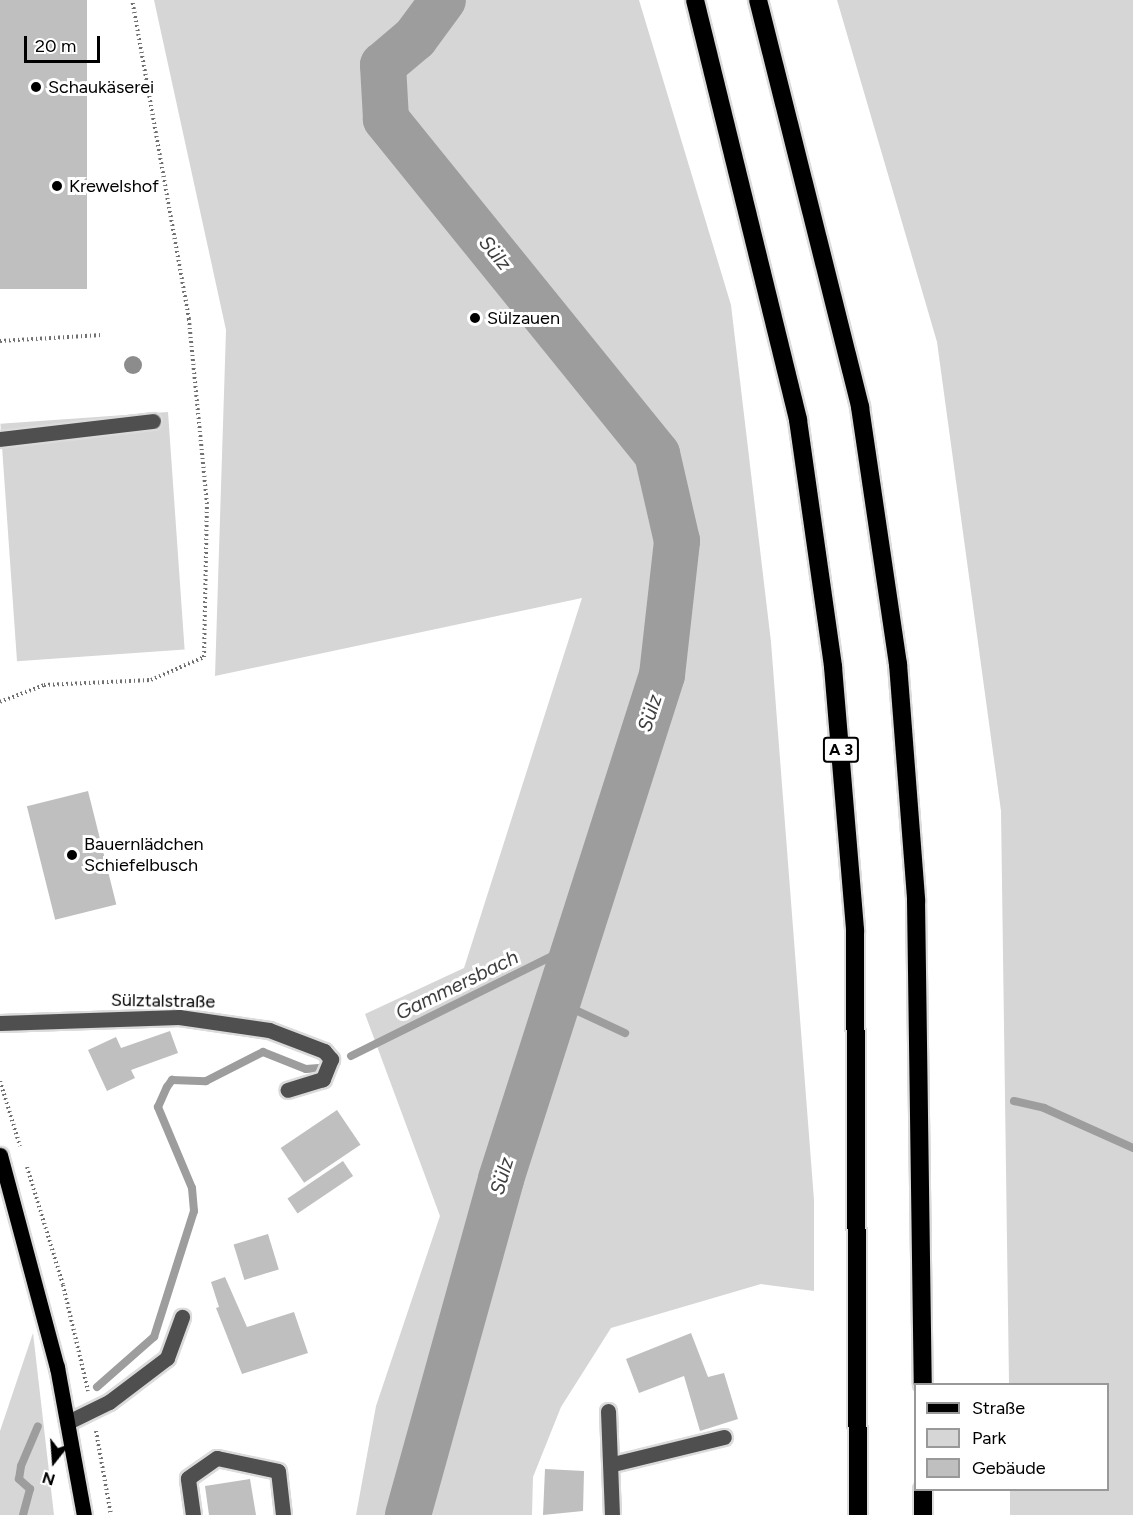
<!DOCTYPE html>
<meta charset="utf-8">
<style>
body{margin:0}
#map{position:relative;width:1133px;height:1515px;overflow:hidden;background:#fff;font-family:Figtree,sans-serif}
div>[style]{position:absolute}
.green>*{inset:0;background:#d6d6d6;transform-origin:0 0}
.stream>*{height:8px;margin:-4px;padding:0 4px;transform-origin:4px;border-radius:4px;background:#9d9d9d}
.river>*{height:46px;margin:-23px;padding:0 23px;transform-origin:23px;border-radius:23px;background:#9d9d9d}
.building>*{inset:0;background:#bfbfbf;transform-origin:0 0}
.path>*{height:4px;margin-top:-2px;transform-origin:0;background:repeating-linear-gradient(90deg,#717171 0 1.5px,transparent 0 4.5px)}
.roads{filter:drop-shadow(2px 0 #dbdbdb) drop-shadow(-2px 0 #dbdbdb) drop-shadow(0 2px #dbdbdb) drop-shadow(0 -2px #dbdbdb)}
.minor>*{height:15px;margin:-7.5px;padding:0 7.5px;transform-origin:7.5px;border-radius:7.5px;background:#4f4f4f}
.major>*{height:15px;margin:-7.5px;padding:0 7.5px;transform-origin:7.5px;border-radius:7.5px;background:#000}
.highway>*{height:18px;margin:-9px;padding:0 9px;transform-origin:9px;border-radius:9px;background:#000}
.trees>*{width:18px;height:18px;margin:-9px;border-radius:50%;background:#8c8c8c}
.dots>*{width:16px;height:16px;translate:-50% -50%;box-sizing:border-box;border:3px solid #fff;border-radius:50%}
span{translate:-50% -50%;white-space:nowrap;text-align:center;line-height:1.15;-webkit-text-stroke:6px #fff;paint-order:stroke}
.shield-label span{padding:2px 4px;background:#fff;border:2px solid;border-radius:4px;-webkit-text-stroke-width:0}
.shield-label{font-size:16px;color:#000;font-weight:700}
.poi-label{font-size:18px;color:#000}
.left{translate:0 -50%;text-align:left}
.street-label{font-size:18px;color:#000}
.water-label{font-size:20px;color:#3e3e3e;font-style:italic}
.legend{position:absolute;left:914px;top:1383px;width:195px;height:108px;box-sizing:border-box;background:#fff;border:2px solid #999;margin:0;padding:8px 10px;list-style:none;font-size:18px;color:#000}
.legend li{display:flex;align-items:center;gap:12px;height:30px}
.legend b{width:30px;border:2px solid #999}
.north{position:absolute;left:24px;top:1431px;width:60px;height:60px;-webkit-text-stroke:4px #fff;paint-order:stroke;rotate:197deg;font-size:16px;font-weight:700;line-height:24px;text-align:center;color:#000}
.north::after{content:'';display:block;margin:auto;width:21px;height:27px;background:#000;clip-path:polygon(50% 0,100% 100%,50% 72%,0 100%)}
.scale{position:absolute;left:24px;top:36px;width:76px;height:27px;box-sizing:border-box;border:3px solid #000;border-top:0;padding-left:8px;font-size:18px;line-height:21px;white-space:nowrap;color:#000;-webkit-text-stroke:4px #fff;paint-order:stroke}
</style>
<div id="map">
<div class="green">
<i style="clip-path:polygon(154px 0,639px 0,731px 305px,771px 642px,814px 1200px,814px 1291px,761px 1284px,611px 1328px,561px 1407px,533px 1477px,532px 1515px,356px 1515px,376px 1406px,440px 1216px,365px 1014px,464px 968px,582px 598px,215px 676px,226px 330px)"></i>
<i style="clip-path:polygon(837px 0,1133px 0,1133px 1515px,1010px 1515px,1010px 1490px,1108px 1490px,1108px 1384px,1009px 1384px,1001px 811px,937px 342px)"></i>
<i style="left:168px;top:412px;width:238px;height:168px;rotate:86deg"></i>
<i style="clip-path:polygon(33px 1333px,54px 1515px,0 1515px,0 1431px)"></i>
</div>
<div class="stream">
<i style="left:558px;top:1002px;width:74px;rotate:24.8deg"></i>
<i style="left:351px;top:1056px;width:252px;rotate:-26.4deg"></i>
<i style="left:1014px;top:1101px;width:31px;rotate:13deg"></i>
<i style="left:1044px;top:1108px;width:98px;rotate:24.2deg"></i>
<i style="left:97px;top:1387px;width:76px;rotate:-41.3deg"></i>
<i style="left:154px;top:1337px;width:132px;rotate:-72.4deg"></i>
<i style="left:194px;top:1211px;width:23px;rotate:-95deg"></i>
<i style="left:192px;top:1188px;width:88px;rotate:-112.8deg"></i>
<i style="left:158px;top:1107px;width:22px;rotate:-66deg"></i>
<i style="left:167px;top:1087px;width:9px;rotate:-54deg"></i>
<i style="left:172px;top:1080px;width:34px;rotate:2deg"></i>
<i style="left:206px;top:1081px;width:64px;rotate:-27deg"></i>
<i style="left:263px;top:1052px;width:46px;rotate:21.6deg"></i>
<i style="left:306px;top:1069px;width:13px;rotate:-4deg"></i>
<i style="left:23px;top:1515px;width:27px;rotate:-75deg"></i>
<i style="left:30px;top:1489px;width:15px;rotate:-138deg"></i>
<i style="left:19px;top:1479px;width:13px;rotate:-81deg"></i>
<i style="left:21px;top:1466px;width:43px;rotate:-67deg"></i>
</div>
<div class="river">
<i style="left:408px;top:1515px;width:349px;rotate:-74.5deg"></i>
<i style="left:501px;top:1179px;width:529px;rotate:-72.28deg"></i>
<i style="left:662px;top:675px;width:135px;rotate:-83.6deg"></i>
<i style="left:677px;top:541px;width:89px;rotate:-102.9deg"></i>
<i style="left:657px;top:454px;width:431px;rotate:-129deg"></i>
<i style="left:386px;top:119px;width:54px;rotate:-93.2deg"></i>
<i style="left:383px;top:65px;width:42px;rotate:-40.2deg"></i>
<i style="left:415px;top:38px;width:47px;rotate:-53.6deg"></i>
</div>
<div class="building">
<i style="left:0;top:0;width:87px;height:289px"></i>
<i style="left:88px;top:791px;width:117px;height:63px;rotate:76deg"></i>
<i style="clip-path:polygon(170px 1031px,178px 1053px,131px 1070px,135px 1078px,107px 1091px,88px 1050px,116px 1037px,121px 1048px)"></i>
<i style="left:337px;top:1110px;width:42px;height:68px;rotate:56deg"></i>
<i style="left:343px;top:1161px;width:18px;height:67px;rotate:56deg"></i>
<i style="left:268px;top:1234px;width:37px;height:36px;rotate:73deg"></i>
<i style="clip-path:polygon(225px 1277px,247px 1327px,294px 1312px,308px 1353px,242px 1374px,216px 1308px,219px 1307px,211px 1282px)"></i>
<i style="clip-path:polygon(691px 1333px,708px 1377px,724px 1373px,738px 1419px,700px 1431px,684px 1376px,639px 1393px,626px 1359px)"></i>
<i style="clip-path:polygon(545px 1469px,584px 1471px,583px 1511px,543px 1515px)"></i>
<i style="clip-path:polygon(250px 1479px,256px 1515px,209px 1515px,205px 1486px)"></i>
</div>
<div class="path">
<i style="left:0;top:341px;width:102px;rotate:-3.4deg"></i>
<i style="left:0;top:702px;width:47px;rotate:-21.1deg"></i>
<i style="left:44px;top:685px;width:107px;rotate:-2.7deg"></i>
<i style="left:151px;top:680px;width:58px;rotate:-23.5deg"></i>
<i style="left:204px;top:657px;width:153px;rotate:-88.9deg"></i>
<i style="left:207px;top:504px;width:186px;rotate:-95.6deg"></i>
<i style="left:189px;top:319px;width:324px;rotate:-100.1deg"></i>
<i style="left:0;top:1081px;width:68px;rotate:72.9deg"></i>
<i style="left:27px;top:1167px;width:123px;rotate:73deg"></i>
<i style="left:63px;top:1285px;width:109px;rotate:76.7deg"></i>
<i style="left:96px;top:1431px;width:85px;rotate:79.9deg"></i>
</div>
<div class="roads">
<div class="minor">
<i style="left:0;top:439px;width:154px;rotate:-6.7deg"></i>
<i style="left:0;top:1023px;width:179px;rotate:-1.9deg"></i>
<i style="left:179px;top:1017px;width:91px;rotate:8.2deg"></i>
<i style="left:269px;top:1030px;width:59px;rotate:20.9deg"></i>
<i style="left:324px;top:1051px;width:11px;rotate:49deg"></i>
<i style="left:331px;top:1059px;width:22px;rotate:112deg"></i>
<i style="left:323px;top:1079px;width:37px;rotate:163deg"></i>
<i style="left:608px;top:1411px;width:104px;rotate:87.8deg"></i>
<i style="left:68px;top:1422px;width:46px;rotate:-26deg"></i>
<i style="left:109px;top:1402px;width:73px;rotate:-37.2deg"></i>
<i style="left:167px;top:1358px;width:44px;rotate:-69.9deg"></i>
<i style="left:613px;top:1464px;width:114px;rotate:-13.7deg"></i>
<i style="left:193px;top:1515px;width:37px;rotate:-98deg"></i>
<i style="left:188px;top:1478px;width:35px;rotate:-35deg"></i>
<i style="left:217px;top:1458px;width:62px;rotate:12deg"></i>
<i style="left:278px;top:1471px;width:44px;rotate:83.5deg"></i>
</div>
<div class="major">
<i style="left:0;top:1155px;width:220px;rotate:75deg"></i>
<i style="left:57px;top:1367px;width:150px;rotate:79.7deg"></i>
</div>
<div class="highway">
<i style="left:695px;top:0;width:432px;rotate:76.2deg"></i>
<i style="left:798px;top:420px;width:249px;rotate:81.9deg"></i>
<i style="left:833px;top:667px;width:264px;rotate:85.2deg"></i>
<i style="left:855px;top:930px;width:585px;rotate:89.71deg"></i>
<i style="left:758px;top:0;width:420px;rotate:75.9deg"></i>
<i style="left:860px;top:407px;width:260px;rotate:81.6deg"></i>
<i style="left:898px;top:664px;width:237px;rotate:85.6deg"></i>
<i style="left:916px;top:900px;width:484px;rotate:89.2deg"></i>
<i style="left:923px;top:1490px;width:25px;rotate:90deg"></i>
</div>
</div>
<div class="trees">
<i style="left:133px;top:365px"></i>
</div>
<div class="dots">
<i style="left:36px;top:87px;background:#000"></i>
<i style="left:57px;top:186px;background:#000"></i>
<i style="left:475px;top:318px;background:#000"></i>
<i style="left:72px;top:855px;background:#000"></i>
</div>
<div class="shield-label">
<span style="left:841px;top:750px">A 3</span>
</div>
<div class="poi-label">
<span class="left" style="left:48px;top:87px">Schaukäserei</span>
<span class="left" style="left:69px;top:186px">Krewelshof</span>
<span class="left" style="left:487px;top:318px">Sülzauen</span>
<span class="left" style="left:84px;top:855px">Bauernlädchen<br>Schiefelbusch</span>
</div>
<div class="street-label">
<span style="left:163px;top:1001px;rotate:1deg">Sülztalstraße</span>
</div>
<div class="water-label">
<span style="left:495px;top:253px;rotate:51deg">Sülz</span>
<span style="left:650px;top:713px;rotate:-72deg">Sülz</span>
<span style="left:457px;top:985px;rotate:-26deg">Gammersbach</span>
<span style="left:502px;top:1176px;rotate:-73deg">Sülz</span>
</div>
<ul class="legend">
<li><b style="height:8px;background:#000"></b>Straße</li>
<li><b style="height:16px;background:#d6d6d6"></b>Park</li>
<li><b style="height:16px;background:#bfbfbf"></b>Gebäude</li>
</ul>
<div class="north">N</div>
<div class="scale">20 m</div>
</div>
